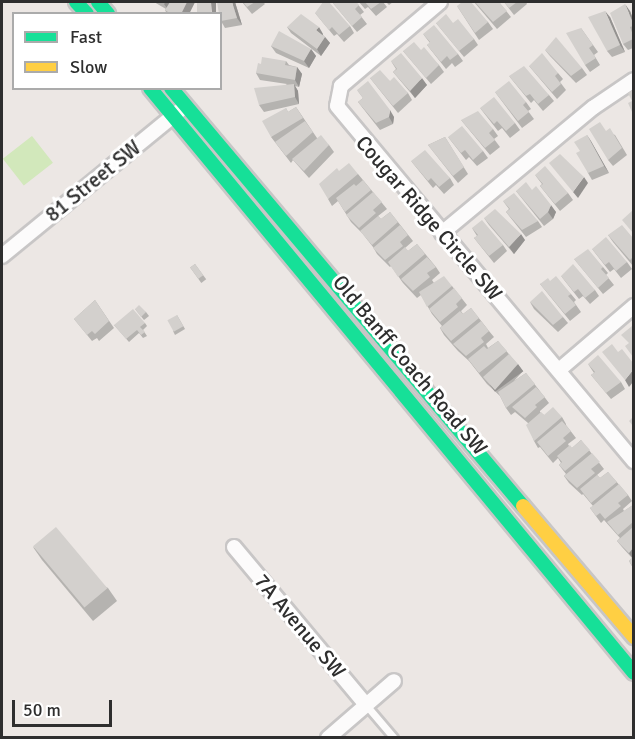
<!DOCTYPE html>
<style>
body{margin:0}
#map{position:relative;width:635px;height:739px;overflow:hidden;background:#ece7e4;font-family:Signika,sans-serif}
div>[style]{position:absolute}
.green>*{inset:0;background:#d2e8bb;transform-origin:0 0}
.roads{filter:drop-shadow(2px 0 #c8c6c6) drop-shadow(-2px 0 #c8c6c6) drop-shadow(0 2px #c8c6c6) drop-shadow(0 -2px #c8c6c6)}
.lane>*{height:7px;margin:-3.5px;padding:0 3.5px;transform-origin:3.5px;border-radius:3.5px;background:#fcfbfb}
.street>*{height:14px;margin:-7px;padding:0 7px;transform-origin:7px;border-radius:7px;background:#fcfbfb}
.fast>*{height:14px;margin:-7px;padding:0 7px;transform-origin:7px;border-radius:7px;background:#16e098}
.slow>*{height:14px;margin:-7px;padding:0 7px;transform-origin:7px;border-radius:7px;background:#ffcf43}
.wall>*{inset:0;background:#b5b3b0;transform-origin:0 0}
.shaded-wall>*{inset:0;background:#949290;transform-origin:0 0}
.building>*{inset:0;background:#d3d0cd;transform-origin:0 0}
span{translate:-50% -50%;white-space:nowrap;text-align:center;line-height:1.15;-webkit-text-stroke:6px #fff;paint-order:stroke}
.street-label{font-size:21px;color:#2e2e2e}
.frame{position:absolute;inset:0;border:3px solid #2e2e2e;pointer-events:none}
.legend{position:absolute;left:12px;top:12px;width:210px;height:78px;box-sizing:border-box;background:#fff;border:2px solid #ababab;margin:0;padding:8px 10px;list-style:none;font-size:18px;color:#2e2e2e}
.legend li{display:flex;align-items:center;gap:12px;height:30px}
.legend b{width:30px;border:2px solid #ababab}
.scale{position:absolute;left:12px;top:700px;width:100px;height:27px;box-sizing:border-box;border:3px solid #2e2e2e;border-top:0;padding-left:8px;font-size:18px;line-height:21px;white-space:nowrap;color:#2e2e2e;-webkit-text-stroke:4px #fff;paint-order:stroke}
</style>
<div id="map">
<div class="green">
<i style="left:32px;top:136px;width:34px;height:37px;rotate:52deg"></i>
</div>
<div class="roads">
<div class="lane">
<i style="left:366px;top:705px;width:43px;rotate:49.7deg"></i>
</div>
<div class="street">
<i style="left:440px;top:2px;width:130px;rotate:139.7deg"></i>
<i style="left:341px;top:86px;width:20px;rotate:101deg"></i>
<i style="left:337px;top:106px;width:463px;rotate:50.1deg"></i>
<i style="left:442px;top:233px;width:197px;rotate:-39.7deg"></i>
<i style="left:594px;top:107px;width:48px;rotate:-34deg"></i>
<i style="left:2px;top:256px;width:229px;rotate:-39.3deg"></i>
<i style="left:559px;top:370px;width:99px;rotate:-40.5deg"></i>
<i style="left:234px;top:547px;width:206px;rotate:50.1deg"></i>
<i style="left:328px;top:738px;width:87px;rotate:-40.8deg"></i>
</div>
<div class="fast">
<i style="left:76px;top:2px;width:16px;rotate:47deg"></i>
<i style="left:98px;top:2px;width:16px;rotate:50deg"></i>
<i style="left:150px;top:88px;width:759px;rotate:50.4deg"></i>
<i style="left:171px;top:88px;width:546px;rotate:49.9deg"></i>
</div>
<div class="slow">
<i style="left:523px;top:506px;width:172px;rotate:49.7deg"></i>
</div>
</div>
<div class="wall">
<i style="clip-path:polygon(154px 2px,195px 2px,189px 14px,167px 14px,165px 10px,166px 9px)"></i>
<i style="clip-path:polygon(235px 2px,242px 25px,225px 28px,221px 21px)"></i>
<i style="clip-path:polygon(242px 2px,263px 2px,265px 4px,252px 14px)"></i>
<i style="clip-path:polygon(332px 2px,356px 2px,364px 12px,360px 15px,367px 24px,357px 32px)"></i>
<i style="clip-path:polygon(359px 2px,383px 2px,387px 7px,376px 16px,368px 7px,365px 9px)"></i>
<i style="clip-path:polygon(386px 2px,393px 2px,389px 5px)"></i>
<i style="clip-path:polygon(474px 2px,499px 2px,511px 17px,497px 29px)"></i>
<i style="clip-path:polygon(504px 2px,526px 2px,527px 4px,514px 15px)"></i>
<i style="clip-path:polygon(457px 6px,488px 22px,493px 29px,479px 40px)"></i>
<i style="clip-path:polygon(630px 11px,633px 19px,633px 48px,628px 50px,623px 44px)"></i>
<i style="clip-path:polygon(315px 13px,350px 26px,354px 33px,344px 42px,337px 34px,334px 36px)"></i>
<i style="clip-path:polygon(610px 17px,625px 52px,612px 57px,607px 51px)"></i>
<i style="clip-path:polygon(436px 23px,453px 23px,474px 39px,478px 45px,464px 57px)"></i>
<i style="clip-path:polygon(287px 27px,323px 34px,323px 35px,325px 37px,330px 43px,321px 56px,291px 33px)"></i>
<i style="clip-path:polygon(581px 28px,598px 52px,594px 55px,600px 65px,590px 72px,585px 65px)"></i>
<i style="clip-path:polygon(423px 34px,458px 54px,463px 61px,455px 67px,452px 63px,446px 69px,427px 45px,430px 43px)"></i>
<i style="clip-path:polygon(271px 46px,311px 49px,316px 56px,309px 68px,276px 53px)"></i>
<i style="clip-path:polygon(421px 50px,439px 65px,444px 72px,431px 84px,403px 51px)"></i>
<i style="clip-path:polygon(545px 50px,582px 68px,587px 75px,576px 83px,550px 56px)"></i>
<i style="clip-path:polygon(286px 61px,289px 65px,297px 67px,302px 74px,299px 87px,295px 86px,298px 91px,299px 104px,264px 112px,259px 105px,287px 84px,260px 80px,256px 73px,261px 64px)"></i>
<i style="clip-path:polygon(391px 61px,427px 85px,415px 98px,393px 72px,396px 69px)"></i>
<i style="clip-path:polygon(529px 66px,558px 73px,563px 79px,560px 82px,566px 90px,557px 99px)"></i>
<i style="clip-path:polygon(509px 76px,549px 95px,554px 101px,543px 111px,534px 100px,531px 103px)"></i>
<i style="clip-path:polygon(370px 78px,390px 81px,408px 93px,412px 100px,398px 113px)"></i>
<i style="clip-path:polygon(357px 90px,394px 117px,393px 124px,380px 130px,358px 102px,363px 98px)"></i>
<i style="clip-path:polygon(495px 92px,526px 102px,531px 109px,528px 111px,534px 119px,522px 128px)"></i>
<i style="clip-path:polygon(296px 107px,317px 138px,329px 145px,334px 152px,309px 178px,293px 160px,291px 163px,271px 137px,286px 108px,288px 112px)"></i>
<i style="clip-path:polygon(480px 108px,515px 123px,520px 130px,510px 138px,502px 128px,498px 131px)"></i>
<i style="clip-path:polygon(461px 120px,493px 129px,498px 136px,494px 139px,500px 147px,490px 155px)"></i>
<i style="clip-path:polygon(606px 131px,615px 135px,627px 155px,613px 166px,608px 160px)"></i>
<i style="clip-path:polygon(587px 135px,609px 173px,592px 180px,588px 173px,580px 151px)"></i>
<i style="clip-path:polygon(445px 137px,468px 174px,458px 183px,428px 145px)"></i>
<i style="clip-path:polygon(448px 137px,483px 151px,488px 158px,477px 166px,469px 157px,466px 160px)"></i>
<i style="clip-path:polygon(411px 161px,450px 178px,454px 185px,444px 194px,436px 185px,433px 188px)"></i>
<i style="clip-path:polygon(339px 171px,358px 174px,387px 209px,378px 216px,381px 219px,390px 212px,413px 241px,405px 248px,408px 251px,417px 244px,436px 267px,440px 273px,432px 280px,434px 283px,452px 286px,467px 305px,461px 311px,463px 314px,471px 308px,489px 331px,494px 337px,486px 344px,488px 348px,498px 341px,523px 371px,514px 381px,526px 373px,549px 403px,540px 411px,540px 412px,544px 415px,562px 417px,566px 424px,566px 425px,576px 438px,568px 444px,569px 446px,572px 448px,581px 440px,604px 469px,597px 475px,600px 478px,608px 472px,628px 495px,632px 501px,623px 509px,624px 511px,633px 505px,633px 568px,629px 561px,632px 558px,622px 547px,617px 541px,620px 538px,604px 520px,601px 523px,590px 508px,593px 506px,583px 494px,582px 495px,569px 483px,564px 476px,566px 474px,559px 465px,561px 463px,558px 458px,553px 463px,540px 447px,538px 448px,534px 441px,528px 423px,515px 412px,511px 415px,506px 408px,500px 396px,487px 384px,469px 361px,458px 351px,444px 335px,440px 328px,442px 326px,432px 314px,421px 295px,417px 298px,403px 283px,391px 266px,390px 267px,377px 254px,373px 247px,362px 233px,351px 222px,338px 201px,332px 206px,328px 199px)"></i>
<i style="clip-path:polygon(535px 175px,568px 193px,573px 200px,560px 211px,540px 186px,542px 184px)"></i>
<i style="clip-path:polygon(532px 190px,556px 212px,553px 219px,544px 226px,516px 191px)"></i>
<i style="clip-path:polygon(503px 201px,538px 221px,542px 227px,526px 237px,506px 212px,509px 209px)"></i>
<i style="clip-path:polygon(484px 218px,525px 240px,514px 254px,489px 225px)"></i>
<i style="clip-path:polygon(472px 228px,503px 245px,507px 251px,494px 263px,474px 238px,477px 236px)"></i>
<i style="clip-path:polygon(608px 235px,633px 238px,633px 266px,613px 242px)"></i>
<i style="clip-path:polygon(592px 249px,627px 262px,632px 269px,621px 278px,614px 269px,610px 272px)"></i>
<i style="clip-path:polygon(574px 259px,603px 267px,608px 273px,606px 275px,614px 285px,603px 294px)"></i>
<i style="left:195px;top:264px;width:19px;height:6px;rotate:54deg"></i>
<i style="clip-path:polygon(561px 276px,595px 290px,599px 296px,590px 304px,583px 296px,579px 299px)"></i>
<i style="clip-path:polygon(550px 281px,571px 294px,576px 300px,574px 302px,581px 312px,570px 321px,540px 284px)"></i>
<i style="clip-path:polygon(95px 300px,114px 328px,99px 341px,97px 338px,92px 341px,74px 319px)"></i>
<i style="clip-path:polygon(530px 302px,563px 317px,568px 323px,558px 332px,534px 309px)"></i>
<i style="clip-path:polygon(135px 309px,146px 312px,149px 316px,144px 320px)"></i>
<i style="clip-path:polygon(177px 315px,185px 329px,175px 335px,173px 331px)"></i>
<i style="clip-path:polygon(145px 323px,147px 326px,143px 330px,147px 336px,143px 338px,139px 333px,129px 342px,114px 325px)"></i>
<i style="clip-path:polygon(588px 364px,621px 382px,625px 389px,611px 399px,591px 375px,594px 373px)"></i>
<i style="clip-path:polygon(33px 547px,108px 588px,117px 601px,93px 621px,42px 560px)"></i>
</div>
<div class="shaded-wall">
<i style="clip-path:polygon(166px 2px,174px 2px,169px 11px,164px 4px)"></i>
<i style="clip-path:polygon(187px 2px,195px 2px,189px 14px,181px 14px)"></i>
<i style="clip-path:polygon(211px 2px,216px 2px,216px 14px,212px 14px)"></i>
<i style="clip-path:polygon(232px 2px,235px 2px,242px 25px,237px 18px)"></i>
<i style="clip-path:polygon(625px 4px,630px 11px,633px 19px,633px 23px)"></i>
<i style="clip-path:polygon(605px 11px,610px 17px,625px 52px,620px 45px)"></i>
<i style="clip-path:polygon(319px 27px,323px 34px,321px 37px,316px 30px)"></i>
<i style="clip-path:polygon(325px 37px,330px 43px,321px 56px,317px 49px)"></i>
<i style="clip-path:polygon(311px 49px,316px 56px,309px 68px,304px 61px)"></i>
<i style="clip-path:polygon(297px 67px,302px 74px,299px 87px,295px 80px)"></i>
<i style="clip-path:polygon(422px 78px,427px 85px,415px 98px,410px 91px)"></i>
<i style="clip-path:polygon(294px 84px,298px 91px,299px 104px,295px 97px)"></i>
<i style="clip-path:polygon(390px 110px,394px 117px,393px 124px,389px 117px)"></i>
<i style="clip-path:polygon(587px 135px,591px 141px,609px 173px,604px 166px)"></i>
<i style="clip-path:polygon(584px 177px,588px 183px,578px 198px,573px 192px)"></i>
<i style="clip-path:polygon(551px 205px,556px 212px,553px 219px,548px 212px)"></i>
<i style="clip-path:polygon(521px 234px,525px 240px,514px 254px,509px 247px)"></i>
<i style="left:518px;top:364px;width:9px;height:35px;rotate:54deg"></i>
<i style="clip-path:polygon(633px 370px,633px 382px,629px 387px,625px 380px)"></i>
<i style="clip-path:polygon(633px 548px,633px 559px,629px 553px)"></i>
</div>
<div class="building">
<i style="clip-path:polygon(170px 2px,187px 2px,181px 14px,171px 14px,165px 10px)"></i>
<i style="left:197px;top:2px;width:14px;height:12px"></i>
<i style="clip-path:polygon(217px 2px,232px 2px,237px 18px,221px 21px,220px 14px,219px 14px)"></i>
<i style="clip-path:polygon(243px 2px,255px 2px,247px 7px)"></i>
<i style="clip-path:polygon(323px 2px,329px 2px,350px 26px,339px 35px,332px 27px,329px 30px,315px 13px)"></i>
<i style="clip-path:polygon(332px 2px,356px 2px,359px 5px,355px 9px,362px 17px,352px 26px)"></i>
<i style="clip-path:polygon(365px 2px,381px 2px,371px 9px)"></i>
<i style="clip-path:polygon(462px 2px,471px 2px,488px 22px,475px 33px,457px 6px)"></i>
<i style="clip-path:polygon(475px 2px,499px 2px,507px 11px,493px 22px)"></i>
<i style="clip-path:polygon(504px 2px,517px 2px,509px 8px)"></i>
<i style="clip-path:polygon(625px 4px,633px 23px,633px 26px,630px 27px,633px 35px,633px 39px,623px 44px,610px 13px)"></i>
<i style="clip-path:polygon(605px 11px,620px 45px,607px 51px,588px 17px)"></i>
<i style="clip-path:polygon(301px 14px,319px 27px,316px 30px,325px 37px,317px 49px,287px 27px)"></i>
<i style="clip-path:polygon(446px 14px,453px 23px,458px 19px,474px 39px,459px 51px,436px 23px)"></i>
<i style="clip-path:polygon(434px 25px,458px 54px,450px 60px,447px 56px,441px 62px,427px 45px,430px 42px,423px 34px)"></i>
<i style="clip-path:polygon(581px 28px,593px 45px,589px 48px,596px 58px,585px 65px,566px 33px)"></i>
<i style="clip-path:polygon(279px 31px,311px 49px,304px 61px,271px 46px)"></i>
<i style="clip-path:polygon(556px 37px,582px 68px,571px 76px,545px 50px)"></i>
<i style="clip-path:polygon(414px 42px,421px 50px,424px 47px,439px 65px,426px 78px,403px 51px)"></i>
<i style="clip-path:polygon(401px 53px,422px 78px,410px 91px,393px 72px,397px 69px,391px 61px)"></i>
<i style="clip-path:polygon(542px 53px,558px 73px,555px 76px,561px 84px,552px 92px,529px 66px)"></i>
<i style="clip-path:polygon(262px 57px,286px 61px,285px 65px,297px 67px,295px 80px,256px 73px,258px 63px,261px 64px)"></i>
<i style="clip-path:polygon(524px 66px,549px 95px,538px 104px,530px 94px,526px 96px,509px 76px)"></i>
<i style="clip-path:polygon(380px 70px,390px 81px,394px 77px,408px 93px,393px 106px,370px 78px)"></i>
<i style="clip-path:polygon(368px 81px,390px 110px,389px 117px,376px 123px,358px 102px,363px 98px,357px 90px)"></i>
<i style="clip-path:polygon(509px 81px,526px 102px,523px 105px,529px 112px,518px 121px,495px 92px)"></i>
<i style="clip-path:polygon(294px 84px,295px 97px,259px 105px,254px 88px)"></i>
<i style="clip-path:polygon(633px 90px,633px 111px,632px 112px,628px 103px,632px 101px,628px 93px)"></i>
<i style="clip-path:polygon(494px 97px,515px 123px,506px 131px,497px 121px,494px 124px,480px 108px)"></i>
<i style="clip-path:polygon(296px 107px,303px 118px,271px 137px,262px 121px,286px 108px,288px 112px)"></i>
<i style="clip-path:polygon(478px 111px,493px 129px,489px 133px,495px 140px,485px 148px,461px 120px)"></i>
<i style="clip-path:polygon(305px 121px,313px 132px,286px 156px,275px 142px)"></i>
<i style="clip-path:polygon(600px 122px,606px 131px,610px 128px,622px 148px,608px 160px,589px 129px)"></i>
<i style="clip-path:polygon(462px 126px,483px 151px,473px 160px,465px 150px,461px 153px,448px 137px)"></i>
<i style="clip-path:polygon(321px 135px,329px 145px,304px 171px,292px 159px)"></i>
<i style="clip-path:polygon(587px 135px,604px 166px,588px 173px,576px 153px,580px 151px,574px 142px)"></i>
<i style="clip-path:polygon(445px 137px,464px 167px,453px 176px,428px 145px)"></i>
<i style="clip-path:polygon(425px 150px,450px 178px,439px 187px,431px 178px,428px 181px,411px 161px)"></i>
<i style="clip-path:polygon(560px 154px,584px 177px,573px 192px,549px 163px)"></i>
<i style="clip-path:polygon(349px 163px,358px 174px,328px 199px,319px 184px,337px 168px,339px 171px)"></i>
<i style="clip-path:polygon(545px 166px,568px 193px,555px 204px,540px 186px,543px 184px,535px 175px)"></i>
<i style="clip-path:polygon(363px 180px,371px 190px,345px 212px,336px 198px,354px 184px,356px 186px)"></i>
<i style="clip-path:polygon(526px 182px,532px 190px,536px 186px,551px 205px,548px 212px,540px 219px,516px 191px)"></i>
<i style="clip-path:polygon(373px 192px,382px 202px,373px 210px,376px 213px,359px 228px,346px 215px)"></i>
<i style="clip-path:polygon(514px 193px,538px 221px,522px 230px,506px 212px,510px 209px,503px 201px)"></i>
<i style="clip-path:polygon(495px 209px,521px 234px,509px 247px,484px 218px)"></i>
<i style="clip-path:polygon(633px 210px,633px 233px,622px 220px)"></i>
<i style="clip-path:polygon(390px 212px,398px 222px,372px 245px,360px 231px,378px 216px,381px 219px)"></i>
<i style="clip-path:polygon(482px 220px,503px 245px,489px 256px,474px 238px,478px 235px,472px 228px)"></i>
<i style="clip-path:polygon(400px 225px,408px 235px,400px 242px,403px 246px,385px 260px,373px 248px)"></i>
<i style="clip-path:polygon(622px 225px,633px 238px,633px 242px,632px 243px,633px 245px,633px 257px,630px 260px,608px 235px)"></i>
<i style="clip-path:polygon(606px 237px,627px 262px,616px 271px,609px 262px,605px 265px,592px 249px)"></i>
<i style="clip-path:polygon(417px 244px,425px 254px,398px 277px,388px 262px,405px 247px,408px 251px)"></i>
<i style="clip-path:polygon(588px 249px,603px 267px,601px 269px,609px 278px,598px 288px,574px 259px)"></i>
<i style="clip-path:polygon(427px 257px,436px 267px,427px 273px,430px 277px,413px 291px,401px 279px)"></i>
<i style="left:195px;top:264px;width:14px;height:6px;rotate:54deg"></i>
<i style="clip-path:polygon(573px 264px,595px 290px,585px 298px,578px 289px,574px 292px,561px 276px)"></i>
<i style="clip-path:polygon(444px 276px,452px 286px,427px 307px,419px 292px)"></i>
<i style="clip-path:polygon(556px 276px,571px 294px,568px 296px,576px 305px,565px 314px,540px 284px,548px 278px,550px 281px)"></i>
<i style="clip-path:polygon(454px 288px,462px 298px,456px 304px,458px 307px,440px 322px,429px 309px)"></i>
<i style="clip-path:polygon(542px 291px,563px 317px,553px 325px,530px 302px)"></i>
<i style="clip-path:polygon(95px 300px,109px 321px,95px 334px,92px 331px,87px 335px,74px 319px)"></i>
<i style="clip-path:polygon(139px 305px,146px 312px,141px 317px,135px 309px)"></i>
<i style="clip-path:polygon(471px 308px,479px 318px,451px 341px,440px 328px,460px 311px,463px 314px)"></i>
<i style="clip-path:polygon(133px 309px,145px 323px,140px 327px,145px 332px,141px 335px,137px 330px,126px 339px,114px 325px)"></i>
<i style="left:177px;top:315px;width:13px;height:11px;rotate:61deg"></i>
<i style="clip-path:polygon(481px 321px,489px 331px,481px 338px,484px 342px,466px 356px,453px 344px)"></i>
<i style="clip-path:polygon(632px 326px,633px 328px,633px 357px,625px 346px,629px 343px,621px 335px)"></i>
<i style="clip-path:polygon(498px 341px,507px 351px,479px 373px,468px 359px,484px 346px,487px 349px)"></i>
<i style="clip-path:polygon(612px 344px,618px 352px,622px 349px,633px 363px,633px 370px,625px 380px,602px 352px)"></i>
<i style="clip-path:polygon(509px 354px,518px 364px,495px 390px,483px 377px)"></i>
<i style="clip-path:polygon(598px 355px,621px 382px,606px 393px,591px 375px,595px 372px,588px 364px)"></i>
<i style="clip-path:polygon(526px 373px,535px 384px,506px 408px,498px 392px)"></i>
<i style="clip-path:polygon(536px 387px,545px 397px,535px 405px,537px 407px,525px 418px,512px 407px)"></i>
<i style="clip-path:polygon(553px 407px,562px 417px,534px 441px,526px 425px,541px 412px,544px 415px)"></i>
<i style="clip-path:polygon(633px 417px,633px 426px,629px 421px)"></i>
<i style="clip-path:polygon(562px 421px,571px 431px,563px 438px,566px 441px,548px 456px,537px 442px)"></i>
<i style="clip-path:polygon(581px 440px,590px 450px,565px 471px,559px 465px,562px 462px,557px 456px,570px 445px,572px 448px)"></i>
<i style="clip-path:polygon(592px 453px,600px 462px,591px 469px,595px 473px,577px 488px,564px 476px)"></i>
<i style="clip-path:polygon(608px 472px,617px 482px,591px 503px,580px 489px,597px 475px,600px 478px)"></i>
<i style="clip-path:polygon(619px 484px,628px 495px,618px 503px,621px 506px,605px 519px,600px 513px,596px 516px,590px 508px)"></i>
<i style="clip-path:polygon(633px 505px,633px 522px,618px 535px,607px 522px)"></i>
<i style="left:56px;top:527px;width:80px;height:30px;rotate:50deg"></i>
<i style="clip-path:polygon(633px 527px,633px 548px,629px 553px,617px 541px)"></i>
<i style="clip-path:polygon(633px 556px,633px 567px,629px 561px)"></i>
</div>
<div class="street-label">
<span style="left:93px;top:181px;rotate:-39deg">81 Street SW</span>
<span style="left:429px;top:218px;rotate:49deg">Cougar Ridge Circle SW</span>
<span style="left:410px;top:365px;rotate:50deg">Old Banff Coach Road SW</span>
<span style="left:300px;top:626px;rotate:50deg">7A Avenue SW</span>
</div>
<div class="frame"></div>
<ul class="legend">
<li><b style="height:8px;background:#16e098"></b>Fast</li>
<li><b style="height:8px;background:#ffcf43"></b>Slow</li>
</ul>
<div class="scale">50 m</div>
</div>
